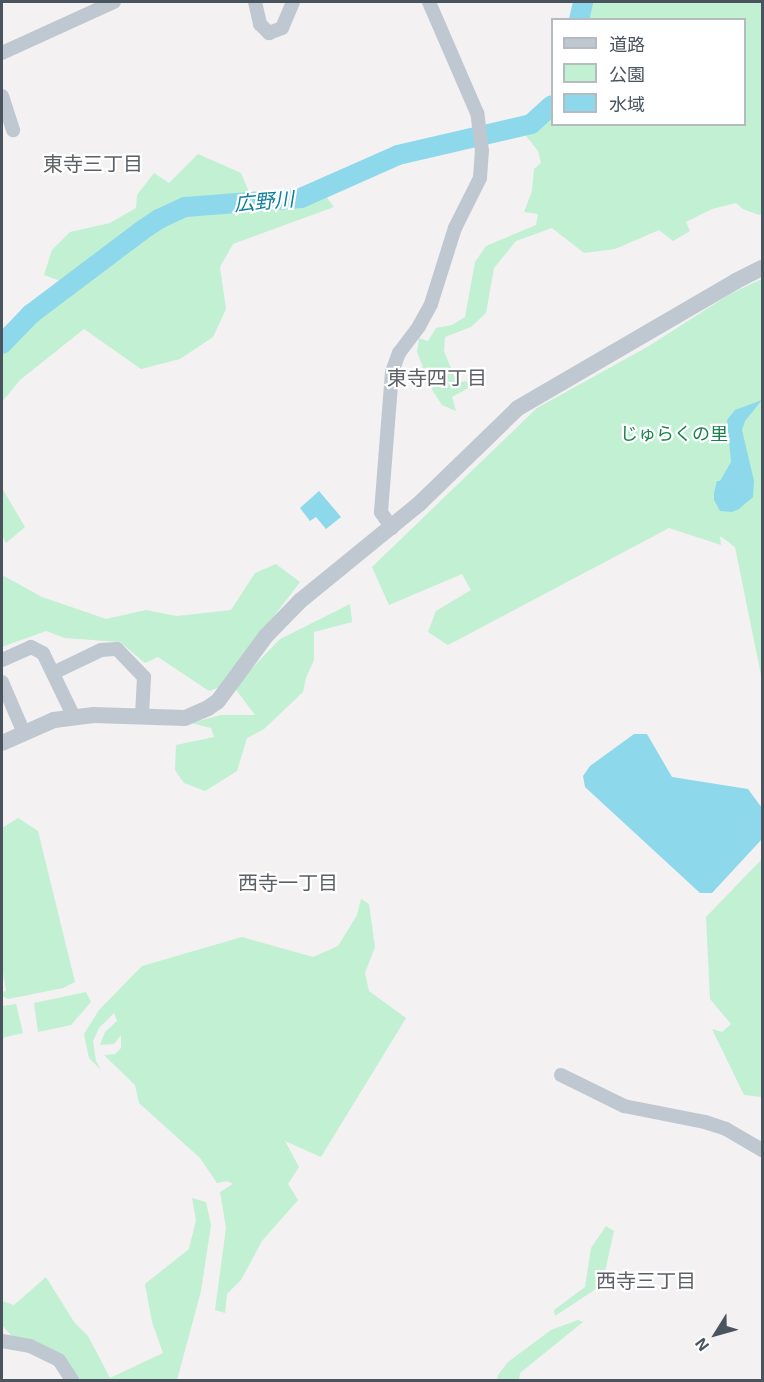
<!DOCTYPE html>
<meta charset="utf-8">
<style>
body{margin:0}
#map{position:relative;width:764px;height:1382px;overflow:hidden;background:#f3f1f1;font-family:"Exo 2","Noto Sans JP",sans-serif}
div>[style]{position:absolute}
.green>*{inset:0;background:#c1f0d3}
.water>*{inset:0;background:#8ed8ec}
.river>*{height:20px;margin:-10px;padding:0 10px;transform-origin:10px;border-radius:10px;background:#8ed8ec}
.minor>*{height:14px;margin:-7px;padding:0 7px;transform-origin:7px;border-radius:7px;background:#bfc8d0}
.tertiary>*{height:16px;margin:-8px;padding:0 8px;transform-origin:8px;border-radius:8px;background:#bfc8d0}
span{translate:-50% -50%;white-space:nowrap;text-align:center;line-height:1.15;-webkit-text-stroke:4.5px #fff;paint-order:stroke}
.park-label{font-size:18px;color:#18814e}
.neighbourhood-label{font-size:20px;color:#5d6166}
.water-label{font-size:20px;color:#0d7e9d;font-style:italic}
.frame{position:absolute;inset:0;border:3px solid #49545f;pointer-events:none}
.legend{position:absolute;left:551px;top:18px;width:195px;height:108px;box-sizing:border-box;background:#fff;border:2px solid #b6bbbf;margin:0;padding:8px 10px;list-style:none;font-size:18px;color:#49545f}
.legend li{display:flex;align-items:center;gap:12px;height:30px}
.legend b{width:30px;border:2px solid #b6bbbf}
.north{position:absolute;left:686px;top:1304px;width:60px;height:60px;-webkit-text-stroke:4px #fff;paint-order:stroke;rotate:233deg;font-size:16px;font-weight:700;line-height:24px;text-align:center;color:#49545f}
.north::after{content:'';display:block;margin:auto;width:21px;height:27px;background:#49545f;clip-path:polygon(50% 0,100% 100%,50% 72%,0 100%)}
</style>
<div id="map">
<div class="green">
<i style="clip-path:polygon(576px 2px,762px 2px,762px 214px,759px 215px,743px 209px,736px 203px,712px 209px,686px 222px,690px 231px,673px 241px,659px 230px,615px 249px,584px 253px,552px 228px,516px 241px,494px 268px,486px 313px,471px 327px,445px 337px,444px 351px,457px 383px,466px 381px,470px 387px,452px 397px,456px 411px,442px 405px,431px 388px,417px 352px,419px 338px,428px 341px,436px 328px,452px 325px,465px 317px,475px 262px,486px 246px,536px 225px,538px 214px,524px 212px,532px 191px,534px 169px,541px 163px,538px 151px,523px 132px,546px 118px,552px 110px,552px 124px,744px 124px,744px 20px,580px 19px)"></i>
<i style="clip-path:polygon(198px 154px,241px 173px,249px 192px,291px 195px,318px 185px,334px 207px,233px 244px,220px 267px,226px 309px,213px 337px,180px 359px,141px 369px,84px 329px,20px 380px,2px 402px,2px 329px,66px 283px,44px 275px,52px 250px,70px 232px,110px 223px,136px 208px,137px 195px,154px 173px,169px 183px)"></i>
<i style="clip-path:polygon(762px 279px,762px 680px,735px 547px,720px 536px,721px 545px,669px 528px,448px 645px,428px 632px,436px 611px,471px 590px,462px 574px,389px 605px,372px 567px,537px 408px,649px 346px,730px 294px)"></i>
<i style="clip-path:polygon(2px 488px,25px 527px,6px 543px,2px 535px)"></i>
<i style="clip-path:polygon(276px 564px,300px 582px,220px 687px,209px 691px,158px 657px,145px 663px,120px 642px,65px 638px,46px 631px,2px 647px,2px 575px,42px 597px,106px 619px,146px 610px,177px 616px,231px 610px,255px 573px)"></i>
<i style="clip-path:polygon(350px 604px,352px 622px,314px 632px,314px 660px,306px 678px,303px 692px,264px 729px,247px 738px,237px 771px,205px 791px,184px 783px,175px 770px,176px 745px,214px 737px,211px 728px,191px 723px,221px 715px,255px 715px,234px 687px,280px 639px)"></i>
<i style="clip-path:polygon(18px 818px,38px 831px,75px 982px,63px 988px,8px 999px,2px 996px,2px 992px,6px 991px,2px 967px,2px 828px)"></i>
<i style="clip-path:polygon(762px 859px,762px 1097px,744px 1095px,712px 1029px,722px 1032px,731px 1024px,710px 999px,706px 917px)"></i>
<i style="clip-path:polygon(361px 899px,369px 904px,375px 947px,365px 973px,369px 991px,406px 1018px,321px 1157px,285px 1141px,299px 1167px,288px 1184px,298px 1200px,262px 1241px,241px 1280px,227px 1294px,225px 1313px,215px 1310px,226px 1228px,220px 1192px,233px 1184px,227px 1181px,217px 1183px,200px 1158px,139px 1103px,135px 1085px,104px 1055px,115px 1054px,121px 1048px,121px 1035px,114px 1044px,100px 1045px,105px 1032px,117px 1021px,114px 1013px,99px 1028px,93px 1041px,96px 1061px,101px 1070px,89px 1058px,84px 1034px,99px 1010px,142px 966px,242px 937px,313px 957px,338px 946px,357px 915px)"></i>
<i style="clip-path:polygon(86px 992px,91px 1002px,71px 1025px,38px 1032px,34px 1003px)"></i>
<i style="clip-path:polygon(16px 1004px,23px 1033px,2px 1038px,2px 1006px)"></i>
<i style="clip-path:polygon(192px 1198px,206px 1202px,211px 1225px,201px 1291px,177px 1380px,78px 1380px,60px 1353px,17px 1342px,2px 1325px,2px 1301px,14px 1305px,46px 1277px,74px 1322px,88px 1336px,110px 1378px,163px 1353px,152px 1322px,145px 1284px,189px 1249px,196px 1220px)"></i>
<i style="clip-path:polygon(606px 1226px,614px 1231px,602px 1285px,555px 1316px,554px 1310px,585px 1287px,591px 1248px)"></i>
<i style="clip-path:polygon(578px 1320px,583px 1322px,520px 1373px,519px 1380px,497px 1380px,498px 1375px,508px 1362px,551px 1330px)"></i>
</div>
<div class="water">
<i style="clip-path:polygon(762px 400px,745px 421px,742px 430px,754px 481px,753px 497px,739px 509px,732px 512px,720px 511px,714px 500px,714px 493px,717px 481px,720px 481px,731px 462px,727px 420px,735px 410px)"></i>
<i style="clip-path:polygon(319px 491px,341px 517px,326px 529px,316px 517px,310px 521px,300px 508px)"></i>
<i style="clip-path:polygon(634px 734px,647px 734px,672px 777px,748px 789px,762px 808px,762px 839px,712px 893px,700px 893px,585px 787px,583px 776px,590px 766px)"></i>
</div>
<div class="river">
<i style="left:579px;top:20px;width:18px;rotate:-77deg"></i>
<i style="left:2px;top:344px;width:42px;rotate:-46deg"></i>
<i style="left:31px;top:314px;width:138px;rotate:-37deg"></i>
<i style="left:141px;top:231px;width:22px;rotate:-34deg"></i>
<i style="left:159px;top:219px;width:29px;rotate:-25deg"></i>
<i style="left:185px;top:207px;width:116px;rotate:-4.4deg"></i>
<i style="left:301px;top:198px;width:106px;rotate:-23.9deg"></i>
<i style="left:398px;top:155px;width:137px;rotate:-13.1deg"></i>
<i style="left:531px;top:124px;width:28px;rotate:-42deg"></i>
</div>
<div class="minor">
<i style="left:255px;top:2px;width:23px;rotate:77deg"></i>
<i style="left:260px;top:24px;width:13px;rotate:45deg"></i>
<i style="left:269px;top:33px;width:14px;rotate:-21deg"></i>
<i style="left:282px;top:28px;width:28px;rotate:-67deg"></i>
<i style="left:2px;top:53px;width:123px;rotate:-24.5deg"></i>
<i style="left:2px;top:96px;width:36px;rotate:72deg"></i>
<i style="left:392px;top:528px;width:19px;rotate:-125deg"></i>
<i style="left:381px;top:512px;width:140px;rotate:-85.5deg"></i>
<i style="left:392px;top:372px;width:20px;rotate:-70deg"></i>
<i style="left:399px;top:353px;width:34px;rotate:-53deg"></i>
<i style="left:419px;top:326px;width:25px;rotate:-61deg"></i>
<i style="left:431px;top:304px;width:80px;rotate:-72.5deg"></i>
<i style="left:455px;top:228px;width:56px;rotate:-63.4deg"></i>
<i style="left:480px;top:178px;width:27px;rotate:-86deg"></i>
<i style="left:482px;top:151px;width:38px;rotate:-97deg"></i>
<i style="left:477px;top:113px;width:121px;rotate:-113.4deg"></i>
<i style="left:2px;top:660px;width:32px;rotate:-24deg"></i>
<i style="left:31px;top:647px;width:13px;rotate:27deg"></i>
<i style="left:43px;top:653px;width:71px;rotate:64.2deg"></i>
<i style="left:53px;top:673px;width:53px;rotate:-25.6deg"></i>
<i style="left:101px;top:650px;width:16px;rotate:-4deg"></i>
<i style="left:117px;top:649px;width:39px;rotate:46deg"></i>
<i style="left:144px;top:677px;width:39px;rotate:93deg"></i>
<i style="left:2px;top:682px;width:56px;rotate:66.7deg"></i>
<i style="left:561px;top:1075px;width:70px;rotate:26.2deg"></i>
<i style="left:624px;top:1106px;width:83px;rotate:11.2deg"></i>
<i style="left:705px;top:1122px;width:22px;rotate:18deg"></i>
<i style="left:726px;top:1129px;width:42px;rotate:30.3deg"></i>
<i style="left:2px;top:1341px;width:28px;rotate:10deg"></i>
<i style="left:30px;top:1346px;width:32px;rotate:26deg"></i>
<i style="left:59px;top:1360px;width:24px;rotate:57deg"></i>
</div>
<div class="tertiary">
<i style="left:2px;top:743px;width:57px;rotate:-23.9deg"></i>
<i style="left:54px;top:720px;width:40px;rotate:-7.1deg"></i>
<i style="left:94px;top:715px;width:91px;rotate:1.9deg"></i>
<i style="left:185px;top:718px;width:25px;rotate:-23deg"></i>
<i style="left:208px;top:708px;width:12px;rotate:-35deg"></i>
<i style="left:218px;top:701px;width:81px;rotate:-53.6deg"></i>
<i style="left:266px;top:636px;width:49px;rotate:-45.8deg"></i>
<i style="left:300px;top:601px;width:155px;rotate:-39.2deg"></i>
<i style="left:420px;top:503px;width:136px;rotate:-44.1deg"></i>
<i style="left:518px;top:408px;width:252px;rotate:-30.2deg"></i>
<i style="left:736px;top:281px;width:29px;rotate:-27deg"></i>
</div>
<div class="park-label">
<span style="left:674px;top:433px">じゅらくの里</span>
</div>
<div class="neighbourhood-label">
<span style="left:93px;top:163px">東寺三丁目</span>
<span style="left:437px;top:377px">東寺四丁目</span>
<span style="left:288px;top:882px">西寺一丁目</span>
<span style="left:646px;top:1280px">西寺三丁目</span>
</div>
<div class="water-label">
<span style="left:264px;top:201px;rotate:-5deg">広野川</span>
</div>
<div class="frame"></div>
<ul class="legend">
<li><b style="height:8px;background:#bfc8d0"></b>道路</li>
<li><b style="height:16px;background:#c1f0d3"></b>公園</li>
<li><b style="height:16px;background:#8ed8ec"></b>水域</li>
</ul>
<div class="north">N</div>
</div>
